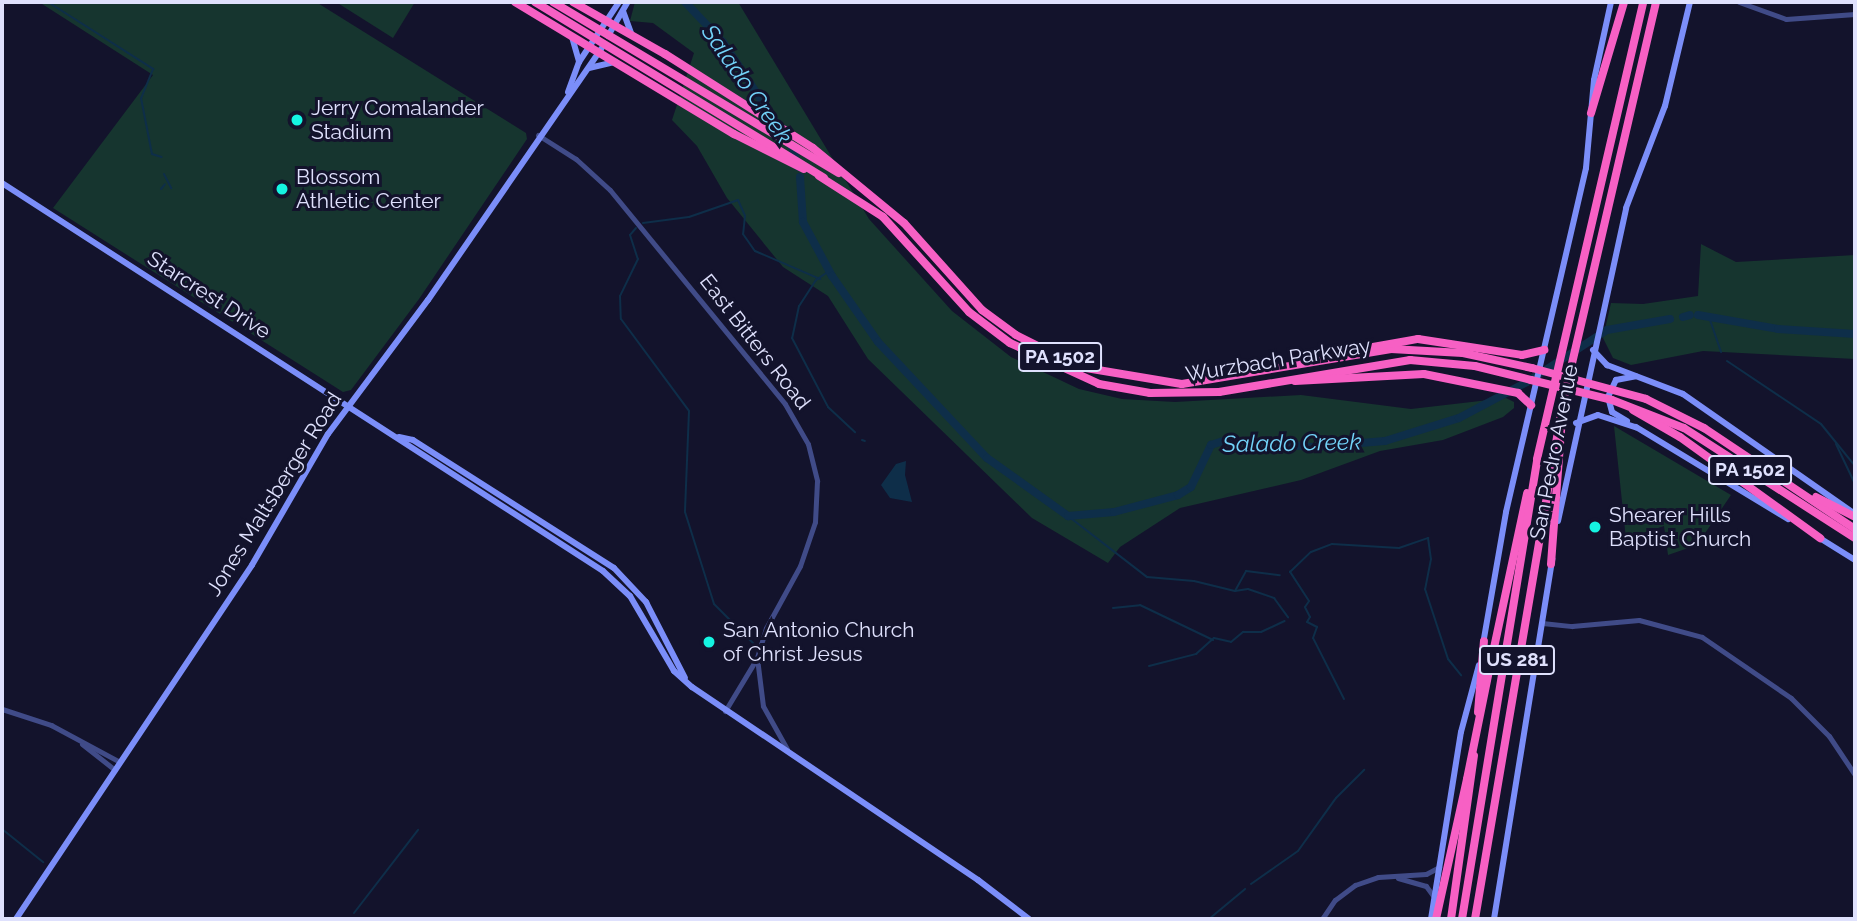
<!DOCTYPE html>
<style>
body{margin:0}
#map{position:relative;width:1857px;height:921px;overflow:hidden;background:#13132c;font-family:Raleway,sans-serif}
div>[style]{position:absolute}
.green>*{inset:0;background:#16352f}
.water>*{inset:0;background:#0e2e49}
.stream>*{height:2px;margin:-1px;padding:0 1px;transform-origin:1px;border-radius:1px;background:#0e2e49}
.river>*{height:8px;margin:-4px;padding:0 4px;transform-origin:4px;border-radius:4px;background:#0e2e49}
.tertiary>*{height:5px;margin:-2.5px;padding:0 2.5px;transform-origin:2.5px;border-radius:2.5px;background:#404b88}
.secondary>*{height:6px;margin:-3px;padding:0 3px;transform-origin:3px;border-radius:3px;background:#7b8ef9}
.motorway>*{height:8px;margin:-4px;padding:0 4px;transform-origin:4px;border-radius:4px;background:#f760c4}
.motorway-bridge>*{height:8px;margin:-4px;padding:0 4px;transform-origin:4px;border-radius:4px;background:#f760c4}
.dots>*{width:19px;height:19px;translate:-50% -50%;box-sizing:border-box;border:4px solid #13132c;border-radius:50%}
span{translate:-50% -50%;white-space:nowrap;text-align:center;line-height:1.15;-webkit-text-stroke:6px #13132c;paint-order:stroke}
.shield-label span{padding:2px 5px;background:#13132c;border:2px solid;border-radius:5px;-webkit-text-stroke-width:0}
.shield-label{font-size:19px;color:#dfe1fd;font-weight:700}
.poi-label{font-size:21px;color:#dfe1fd}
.left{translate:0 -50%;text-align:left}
.street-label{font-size:21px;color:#dfe1fd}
.water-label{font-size:23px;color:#72d2f8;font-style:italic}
.frame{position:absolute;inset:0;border:4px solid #dfe1fd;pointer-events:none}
</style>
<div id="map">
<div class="green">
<i style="clip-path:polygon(39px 2px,316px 2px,526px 133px,527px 139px,419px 299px,351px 390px,343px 392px,53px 208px,153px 75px)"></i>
<i style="clip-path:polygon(336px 2px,415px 2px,393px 38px)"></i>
<i style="clip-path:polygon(635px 2px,738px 2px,869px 219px,952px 311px,1011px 357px,1079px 389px,1122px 399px,1175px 402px,1301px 395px,1411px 409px,1506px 398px,1514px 402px,1514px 408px,1503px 417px,1443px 440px,1380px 451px,1301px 480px,1180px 508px,1120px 547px,1108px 563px,1032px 518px,868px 359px,828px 296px,783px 267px,727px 198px,697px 146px,672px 120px,694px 53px,653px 23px,630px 21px)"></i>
<i style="clip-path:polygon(1701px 244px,1736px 262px,1855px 255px,1855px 359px,1703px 351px,1631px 365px,1613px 358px,1603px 338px,1611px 303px,1643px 304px,1698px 296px)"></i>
<i style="clip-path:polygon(1614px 426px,1731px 495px,1697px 545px,1668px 555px,1664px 526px,1626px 539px)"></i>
</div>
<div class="water">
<i style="clip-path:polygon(906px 461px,905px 475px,912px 502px,890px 498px,881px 485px,896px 464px)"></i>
</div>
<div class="stream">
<i style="left:48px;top:2px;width:125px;rotate:32.5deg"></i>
<i style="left:153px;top:69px;width:31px;rotate:112deg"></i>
<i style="left:141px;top:98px;width:57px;rotate:78.9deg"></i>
<i style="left:152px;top:154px;width:10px;rotate:17deg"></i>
<i style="left:164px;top:174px;width:16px;rotate:63deg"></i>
<i style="left:161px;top:189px;width:6px;rotate:-51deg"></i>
<i style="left:643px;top:223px;width:46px;rotate:-7.4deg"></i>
<i style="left:689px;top:217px;width:52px;rotate:-19.1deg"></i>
<i style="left:738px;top:200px;width:17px;rotate:66deg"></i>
<i style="left:745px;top:216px;width:18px;rotate:96deg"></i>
<i style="left:743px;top:234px;width:21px;rotate:55deg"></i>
<i style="left:755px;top:251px;width:71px;rotate:23.3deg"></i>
<i style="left:636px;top:228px;width:9px;rotate:131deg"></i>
<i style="left:630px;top:235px;width:25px;rotate:72deg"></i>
<i style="left:638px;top:259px;width:41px;rotate:115.9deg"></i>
<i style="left:620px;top:296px;width:23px;rotate:88deg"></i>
<i style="left:621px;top:319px;width:114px;rotate:53.5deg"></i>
<i style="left:689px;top:411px;width:101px;rotate:92.3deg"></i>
<i style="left:685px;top:512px;width:96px;rotate:72.5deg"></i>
<i style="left:714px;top:604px;width:59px;rotate:45deg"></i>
<i style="left:829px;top:271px;width:16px;rotate:145deg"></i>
<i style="left:816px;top:280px;width:31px;rotate:123deg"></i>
<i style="left:799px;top:306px;width:33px;rotate:102deg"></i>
<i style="left:792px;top:338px;width:78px;rotate:62.4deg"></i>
<i style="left:828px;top:407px;width:37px;rotate:43deg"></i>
<i style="left:1709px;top:317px;width:37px;rotate:71deg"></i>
<i style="left:1727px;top:361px;width:113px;rotate:33.8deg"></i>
<i style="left:1821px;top:424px;width:54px;rotate:51deg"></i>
<i style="left:862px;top:440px;width:3px;rotate:18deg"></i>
<i style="left:1836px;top:444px;width:44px;rotate:64.6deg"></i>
<i style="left:1068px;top:516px;width:100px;rotate:37.7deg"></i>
<i style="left:1147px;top:577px;width:47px;rotate:4.9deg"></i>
<i style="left:1194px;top:581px;width:42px;rotate:13.7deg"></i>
<i style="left:1235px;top:591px;width:23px;rotate:-61deg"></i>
<i style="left:1246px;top:571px;width:34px;rotate:7deg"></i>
<i style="left:1235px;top:591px;width:13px;rotate:-9deg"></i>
<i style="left:1248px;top:589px;width:28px;rotate:19deg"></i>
<i style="left:1274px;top:598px;width:24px;rotate:54deg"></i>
<i style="left:1113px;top:608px;width:27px;rotate:-6deg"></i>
<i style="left:1140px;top:605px;width:81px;rotate:25.6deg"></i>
<i style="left:763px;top:650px;width:9px;rotate:21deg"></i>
<i style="left:1149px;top:666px;width:49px;rotate:-14.3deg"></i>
<i style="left:1196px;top:654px;width:24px;rotate:-42deg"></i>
<i style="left:1214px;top:638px;width:17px;rotate:13deg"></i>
<i style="left:1231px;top:642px;width:16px;rotate:-40deg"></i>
<i style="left:1243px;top:632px;width:18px"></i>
<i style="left:1261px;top:632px;width:26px;rotate:-25deg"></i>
<i style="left:1344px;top:699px;width:68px;rotate:-116.9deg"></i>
<i style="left:1313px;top:638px;width:12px;rotate:-70deg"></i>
<i style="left:1317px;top:627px;width:11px;rotate:-153deg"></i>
<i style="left:1307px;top:622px;width:6px;rotate:-59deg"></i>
<i style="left:1310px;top:617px;width:11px;rotate:-117deg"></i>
<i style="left:1305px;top:607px;width:7px;rotate:-56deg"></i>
<i style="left:1309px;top:601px;width:35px;rotate:-123deg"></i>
<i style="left:1290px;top:572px;width:29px;rotate:-44deg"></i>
<i style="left:1311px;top:552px;width:22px;rotate:-21deg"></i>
<i style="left:1332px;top:544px;width:67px;rotate:3.4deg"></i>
<i style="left:1399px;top:548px;width:31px;rotate:-19deg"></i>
<i style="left:1428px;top:538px;width:21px;rotate:82deg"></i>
<i style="left:1431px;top:559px;width:31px;rotate:101deg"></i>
<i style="left:1425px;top:589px;width:74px;rotate:71.8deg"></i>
<i style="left:1448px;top:659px;width:21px;rotate:51deg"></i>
<i style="left:2px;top:829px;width:53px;rotate:38.8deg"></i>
<i style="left:1251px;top:884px;width:57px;rotate:-35.1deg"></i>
<i style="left:1298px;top:851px;width:65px;rotate:-54.4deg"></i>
<i style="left:1336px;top:798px;width:40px;rotate:-45deg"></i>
<i style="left:354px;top:913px;width:105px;rotate:-52.4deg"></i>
<i style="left:1209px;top:919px;width:47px;rotate:-39.8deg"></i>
</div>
<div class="river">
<i style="left:685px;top:2px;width:55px;rotate:46.5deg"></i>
<i style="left:723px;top:42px;width:128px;rotate:56.8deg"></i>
<i style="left:793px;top:149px;width:18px;rotate:74deg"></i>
<i style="left:800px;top:177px;width:45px;rotate:86.2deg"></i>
<i style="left:803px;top:222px;width:61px;rotate:61.8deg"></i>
<i style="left:832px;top:276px;width:80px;rotate:55.1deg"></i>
<i style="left:878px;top:342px;width:159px;rotate:46.8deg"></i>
<i style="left:987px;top:458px;width:100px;rotate:35.6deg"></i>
<i style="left:1068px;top:516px;width:46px;rotate:-5deg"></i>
<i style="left:1114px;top:512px;width:66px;rotate:-14.9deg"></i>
<i style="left:1178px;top:495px;width:15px;rotate:-32deg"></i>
<i style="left:1191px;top:487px;width:47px;rotate:-64.5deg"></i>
<i style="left:1211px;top:445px;width:16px;rotate:-18deg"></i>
<i style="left:1226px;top:440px;width:87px;rotate:4.6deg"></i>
<i style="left:1313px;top:447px;width:72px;rotate:-4.8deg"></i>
<i style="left:1385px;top:441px;width:77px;rotate:-17.3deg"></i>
<i style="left:1459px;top:418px;width:77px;rotate:-27.9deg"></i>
<i style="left:1527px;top:382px;width:95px;rotate:-33deg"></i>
<i style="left:1607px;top:330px;width:64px;rotate:-9.9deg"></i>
<i style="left:1698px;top:315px;width:81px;rotate:9.9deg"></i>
<i style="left:1778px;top:329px;width:77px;rotate:3.7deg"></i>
<i style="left:1683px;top:317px;width:7px;rotate:-16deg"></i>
</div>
<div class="tertiary">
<i style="left:1739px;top:2px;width:50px;rotate:19.9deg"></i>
<i style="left:1786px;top:19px;width:69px;rotate:-4.1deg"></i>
<i style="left:538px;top:135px;width:45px;rotate:32.3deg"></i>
<i style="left:576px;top:159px;width:46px;rotate:42.4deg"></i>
<i style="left:610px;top:190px;width:276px;rotate:50.7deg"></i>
<i style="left:785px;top:404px;width:46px;rotate:60.1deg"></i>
<i style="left:808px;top:444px;width:38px;rotate:76deg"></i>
<i style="left:817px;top:481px;width:41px;rotate:92.8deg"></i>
<i style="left:815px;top:522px;width:46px;rotate:108.8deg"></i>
<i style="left:800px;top:566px;width:71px;rotate:118.7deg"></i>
<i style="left:766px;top:628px;width:31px;rotate:107deg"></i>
<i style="left:757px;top:658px;width:48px;rotate:82.9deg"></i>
<i style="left:763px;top:706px;width:49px;rotate:60.8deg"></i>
<i style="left:1542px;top:623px;width:30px;rotate:6deg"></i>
<i style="left:1572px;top:626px;width:67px;rotate:-5.1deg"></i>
<i style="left:1639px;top:620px;width:65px;rotate:15.1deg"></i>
<i style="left:1702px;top:637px;width:108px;rotate:34.4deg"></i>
<i style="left:1791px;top:698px;width:54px;rotate:45deg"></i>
<i style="left:1829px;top:736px;width:47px;rotate:56.3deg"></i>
<i style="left:2px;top:709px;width:52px;rotate:18.1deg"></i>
<i style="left:51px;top:725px;width:78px;rotate:28.2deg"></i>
<i style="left:725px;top:711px;width:62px;rotate:-58.9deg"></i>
<i style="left:82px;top:744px;width:42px;rotate:38.2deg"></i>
<i style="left:1398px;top:878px;width:29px;rotate:16deg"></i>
<i style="left:1426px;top:886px;width:14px;rotate:54deg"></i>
<i style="left:1322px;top:919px;width:23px;rotate:-56deg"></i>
<i style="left:1335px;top:900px;width:25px;rotate:-37deg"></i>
<i style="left:1355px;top:885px;width:24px;rotate:-19deg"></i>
<i style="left:1378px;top:877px;width:48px;rotate:-3.6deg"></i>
<i style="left:1426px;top:874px;width:15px;rotate:-28deg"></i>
</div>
<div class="secondary">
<i style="left:623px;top:11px;width:23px;rotate:70deg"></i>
<i style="left:608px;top:36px;width:39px;rotate:-60deg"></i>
<i style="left:572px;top:37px;width:26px;rotate:74deg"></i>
<i style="left:589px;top:68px;width:27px;rotate:-13deg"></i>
<i style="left:568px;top:92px;width:32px;rotate:-70deg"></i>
<i style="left:579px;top:62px;width:72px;rotate:-56.3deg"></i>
<i style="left:2px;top:183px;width:715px;rotate:32.85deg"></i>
<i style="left:603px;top:571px;width:37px;rotate:43deg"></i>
<i style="left:630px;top:596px;width:87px;rotate:59.6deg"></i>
<i style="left:674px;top:671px;width:24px;rotate:42deg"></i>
<i style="left:692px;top:687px;width:345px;rotate:34deg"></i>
<i style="left:978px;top:880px;width:64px;rotate:37.4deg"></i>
<i style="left:1593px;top:350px;width:21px;rotate:47deg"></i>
<i style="left:1607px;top:365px;width:81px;rotate:20.9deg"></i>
<i style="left:1683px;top:394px;width:210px;rotate:34.9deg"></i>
<i style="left:1627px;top:421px;width:17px;rotate:-149deg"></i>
<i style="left:1612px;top:412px;width:16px;rotate:-105deg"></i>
<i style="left:1608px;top:397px;width:19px;rotate:-65deg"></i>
<i style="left:1616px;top:380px;width:20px;rotate:-11deg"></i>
<i style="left:1576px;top:423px;width:23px;rotate:-20deg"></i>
<i style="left:1598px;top:415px;width:40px;rotate:18deg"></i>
<i style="left:1636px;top:427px;width:178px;rotate:31.2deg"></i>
<i style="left:399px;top:437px;width:14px;rotate:12deg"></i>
<i style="left:413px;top:440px;width:238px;rotate:32.5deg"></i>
<i style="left:614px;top:568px;width:47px;rotate:46.7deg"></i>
<i style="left:646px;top:602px;width:85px;rotate:62.8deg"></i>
<i style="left:1558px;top:521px;width:320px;rotate:-77.7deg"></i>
<i style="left:1626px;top:208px;width:109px;rotate:-69.1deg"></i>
<i style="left:1665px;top:106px;width:107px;rotate:-76.5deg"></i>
<i style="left:1818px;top:537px;width:44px;rotate:31.9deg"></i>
<i style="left:1483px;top:644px;width:134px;rotate:-80.1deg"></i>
<i style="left:1506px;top:512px;width:353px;rotate:-76.9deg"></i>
<i style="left:1586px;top:168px;width:88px;rotate:-84.8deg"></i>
<i style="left:1594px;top:80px;width:80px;rotate:-77.7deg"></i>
<i style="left:16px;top:919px;width:425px;rotate:-56.3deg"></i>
<i style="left:252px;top:565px;width:151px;rotate:-59.9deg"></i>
<i style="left:328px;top:434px;width:167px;rotate:-53.3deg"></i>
<i style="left:428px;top:300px;width:305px;rotate:-55.4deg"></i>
<i style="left:1431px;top:919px;width:189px;rotate:-80.9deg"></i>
<i style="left:1461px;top:732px;width:69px;rotate:-75deg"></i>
<i style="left:1494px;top:919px;width:365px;rotate:-80.8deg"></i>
</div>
<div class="motorway">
<i style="left:515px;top:2px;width:256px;rotate:31.1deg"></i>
<i style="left:734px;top:134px;width:78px;rotate:26.6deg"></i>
<i style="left:573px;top:2px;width:106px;rotate:29.5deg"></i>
<i style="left:665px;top:54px;width:175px;rotate:32.4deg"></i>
<i style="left:813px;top:148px;width:118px;rotate:39.5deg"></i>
<i style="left:904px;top:223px;width:117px;rotate:48.1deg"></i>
<i style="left:982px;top:310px;width:42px;rotate:36.3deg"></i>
<i style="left:1016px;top:335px;width:72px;rotate:26.6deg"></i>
<i style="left:1080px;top:367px;width:103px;rotate:9.5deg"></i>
<i style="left:1182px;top:384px;width:212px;rotate:-9.5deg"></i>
<i style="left:1391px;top:349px;width:72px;rotate:3.2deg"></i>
<i style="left:1463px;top:353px;width:71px;rotate:12.3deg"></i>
<i style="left:1591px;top:113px;width:116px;rotate:-73.4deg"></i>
<i style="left:819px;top:176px;width:76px;rotate:32.6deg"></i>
<i style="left:883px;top:217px;width:128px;rotate:47.8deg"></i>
<i style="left:969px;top:312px;width:51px;rotate:37.1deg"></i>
<i style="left:1010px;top:343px;width:98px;rotate:24.7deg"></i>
<i style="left:1099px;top:384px;width:52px;rotate:10deg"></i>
<i style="left:1150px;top:393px;width:69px;rotate:-0.8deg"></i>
<i style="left:1219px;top:392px;width:194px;rotate:-9.5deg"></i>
<i style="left:1410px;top:360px;width:65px;rotate:5.3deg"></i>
<i style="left:1475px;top:366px;width:58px;rotate:14deg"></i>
<i style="left:1373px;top:347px;width:46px;rotate:-10.1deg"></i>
<i style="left:1418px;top:339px;width:105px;rotate:8.7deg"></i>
<i style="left:1522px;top:355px;width:23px;rotate:-13deg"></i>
<i style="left:1295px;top:381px;width:129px;rotate:-3.1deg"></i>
<i style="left:1424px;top:374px;width:96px;rotate:11.4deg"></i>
<i style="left:1518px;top:393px;width:18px;rotate:43deg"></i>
<i style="left:1646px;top:399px;width:65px;rotate:26.6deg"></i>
<i style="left:1704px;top:428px;width:182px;rotate:33.8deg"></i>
<i style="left:1612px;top:400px;width:77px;rotate:21.3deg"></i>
<i style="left:1684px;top:428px;width:203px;rotate:32.8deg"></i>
<i style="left:1633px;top:410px;width:54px;rotate:29.9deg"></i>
<i style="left:1680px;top:437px;width:173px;rotate:35.8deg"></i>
<i style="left:1816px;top:497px;width:44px;rotate:27.1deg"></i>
<i style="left:1551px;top:564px;width:159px;rotate:-85.7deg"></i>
<i style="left:1489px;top:671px;width:182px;rotate:-77.9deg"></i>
<i style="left:1478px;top:712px;width:71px;rotate:-85.2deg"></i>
<i style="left:1436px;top:919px;width:143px;rotate:-77.5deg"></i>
<i style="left:1451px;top:919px;width:165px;rotate:-82deg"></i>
<i style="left:1462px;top:919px;width:466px;rotate:-80.7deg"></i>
<i style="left:1537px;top:459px;width:469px;rotate:-76.9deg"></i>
<i style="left:1475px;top:919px;width:524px;rotate:-80.34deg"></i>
<i style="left:1563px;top:402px;width:411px;rotate:-76.9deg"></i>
</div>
<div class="motorway-bridge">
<i style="left:535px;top:2px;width:338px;rotate:31.3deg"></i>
<i style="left:553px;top:2px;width:333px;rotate:30.9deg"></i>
<i style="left:1532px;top:368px;width:118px;rotate:15.2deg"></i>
<i style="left:1531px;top:380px;width:83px;rotate:13.9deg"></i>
<i style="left:1467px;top:779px;width:110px;rotate:-78.5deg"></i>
</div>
<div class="dots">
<i style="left:297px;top:120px;background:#15f4e2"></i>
<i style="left:282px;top:189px;background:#15f4e2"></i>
<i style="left:1595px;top:527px;background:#15f4e2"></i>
<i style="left:709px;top:642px;background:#15f4e2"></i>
</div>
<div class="shield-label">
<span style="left:1060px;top:357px">PA 1502</span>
<span style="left:1750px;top:470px">PA 1502</span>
<span style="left:1517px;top:660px">US 281</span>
</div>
<div class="poi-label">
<span class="left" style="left:311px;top:120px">Jerry Comalander<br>Stadium</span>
<span class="left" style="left:296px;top:189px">Blossom<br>Athletic Center</span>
<span class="left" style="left:1609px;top:527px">Shearer Hills<br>Baptist Church</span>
<span class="left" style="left:723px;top:642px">San Antonio Church<br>of Christ Jesus</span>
</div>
<div class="street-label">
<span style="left:209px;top:295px;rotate:33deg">Starcrest Drive</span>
<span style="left:755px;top:342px;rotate:52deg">East Bitters Road</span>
<span style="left:1278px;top:360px;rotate:-9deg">Wurzbach Parkway</span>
<span style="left:1554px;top:452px;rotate:-79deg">San Pedro Avenue</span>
<span style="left:274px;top:494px;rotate:-58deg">Jones Maltsberger Road</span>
</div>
<div class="water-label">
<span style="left:747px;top:84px;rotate:55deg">Salado Creek</span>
<span style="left:1292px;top:443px;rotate:-1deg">Salado Creek</span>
</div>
<div class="frame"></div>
</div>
